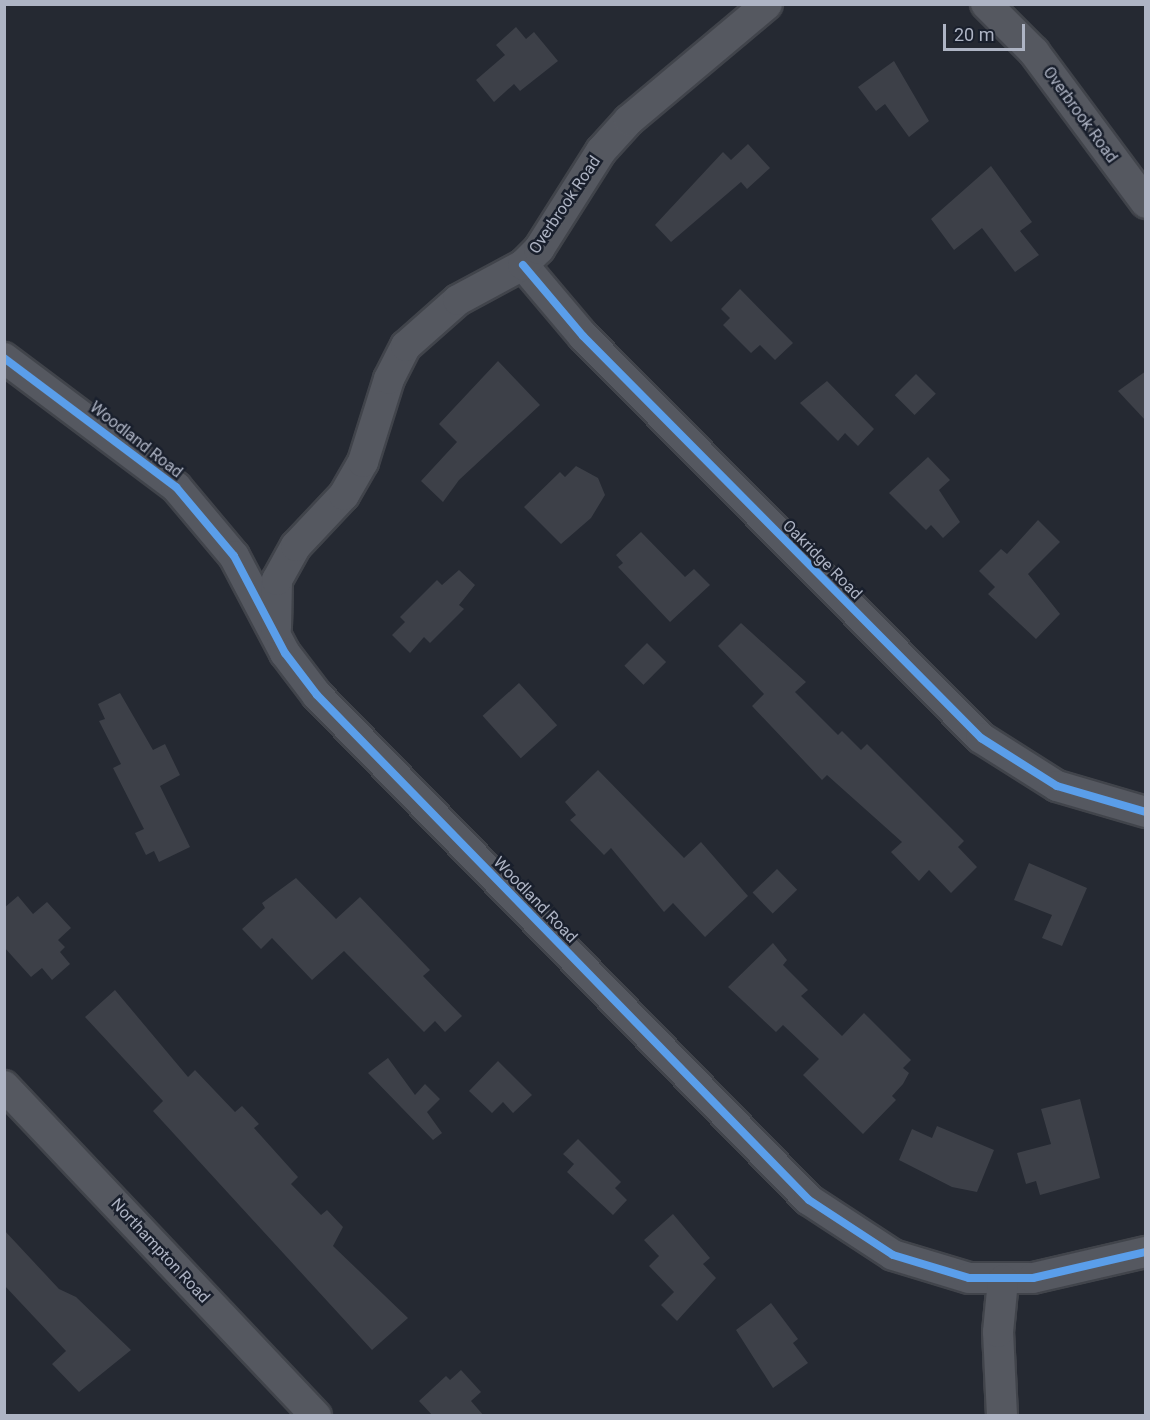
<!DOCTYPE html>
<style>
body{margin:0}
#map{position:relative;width:1150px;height:1420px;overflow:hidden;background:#252932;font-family:Roboto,sans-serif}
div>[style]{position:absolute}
.building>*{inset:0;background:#3d4048;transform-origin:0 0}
.roads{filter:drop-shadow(2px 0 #41444b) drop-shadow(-2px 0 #41444b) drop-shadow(0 2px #41444b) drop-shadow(0 -2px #41444b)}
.street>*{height:30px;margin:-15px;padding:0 15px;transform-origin:15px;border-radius:15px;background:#555860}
.cycleway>*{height:8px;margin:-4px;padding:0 4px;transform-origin:4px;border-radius:4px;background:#5a9eea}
span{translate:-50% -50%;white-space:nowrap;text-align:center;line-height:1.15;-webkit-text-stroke:5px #191f2c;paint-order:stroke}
.street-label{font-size:16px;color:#aeb4c4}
.frame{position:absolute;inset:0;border:6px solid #aeb4c4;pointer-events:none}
.scale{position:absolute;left:943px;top:24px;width:82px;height:27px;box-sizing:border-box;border:3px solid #aeb4c4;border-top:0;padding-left:8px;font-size:18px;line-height:21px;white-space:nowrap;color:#aeb4c4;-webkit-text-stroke:4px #191f2c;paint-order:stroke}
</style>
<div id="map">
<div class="building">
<i style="clip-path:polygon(516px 27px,526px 39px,534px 32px,558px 61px,520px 91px,514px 84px,494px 102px,476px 80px,505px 55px,496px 45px)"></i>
<i style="clip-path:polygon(894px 61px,929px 121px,909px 137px,885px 104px,876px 111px,858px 87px)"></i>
<i style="clip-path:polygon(748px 144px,770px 168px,747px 189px,741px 182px,671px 242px,655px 225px,723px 152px,731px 160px)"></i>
<i style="clip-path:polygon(991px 166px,1032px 222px,1020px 231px,1039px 255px,1015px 272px,982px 228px,954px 250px,931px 219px)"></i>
<i style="clip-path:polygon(740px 289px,793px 343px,775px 360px,760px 345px,751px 353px,723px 325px,730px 318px,721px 309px)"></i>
<i style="clip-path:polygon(498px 361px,540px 405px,459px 480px,443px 502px,421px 481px,457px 442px,439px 424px)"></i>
<i style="clip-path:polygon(1146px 371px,1146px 421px,1118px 391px)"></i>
<i style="left:916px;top:374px;width:28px;height:30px;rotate:45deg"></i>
<i style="clip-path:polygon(827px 381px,874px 429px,858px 446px,845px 433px,838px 441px,800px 403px)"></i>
<i style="clip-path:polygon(928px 457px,950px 480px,939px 490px,960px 522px,943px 538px,931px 525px,926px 530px,889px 493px)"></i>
<i style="clip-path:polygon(576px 466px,598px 478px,605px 495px,591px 518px,561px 544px,524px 507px,560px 472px,565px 477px)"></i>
<i style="clip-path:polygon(1038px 520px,1060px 542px,1028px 574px,1060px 614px,1036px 639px,988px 594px,995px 587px,979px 571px,1001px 549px,1007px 554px)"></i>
<i style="clip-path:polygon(641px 532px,685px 577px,694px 569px,710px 585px,670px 622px,618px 567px,623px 563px,616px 555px)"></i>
<i style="clip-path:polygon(459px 570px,475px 585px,459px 605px,464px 609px,430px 643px,424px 637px,410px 653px,392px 635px,405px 622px,400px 617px,437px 580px,442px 585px)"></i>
<i style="clip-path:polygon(741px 623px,806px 682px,795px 692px,838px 735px,842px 731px,861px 750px,867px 744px,964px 841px,958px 847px,977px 867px,951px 893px,929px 870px,919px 881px,891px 852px,902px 842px,827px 775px,822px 780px,752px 706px,764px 694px,718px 646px)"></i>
<i style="left:647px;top:643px;width:27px;height:32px;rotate:45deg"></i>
<i style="left:519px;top:683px;width:57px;height:49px;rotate:48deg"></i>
<i style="clip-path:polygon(120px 693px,153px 750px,165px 744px,180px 775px,160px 786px,190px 847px,159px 862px,154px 851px,146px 855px,135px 833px,144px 829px,113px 768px,121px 764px,99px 721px,105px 719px,98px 704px)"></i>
<i style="clip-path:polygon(598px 770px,684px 858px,701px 842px,748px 896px,705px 937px,673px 903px,664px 912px,611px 848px,604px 855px,570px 820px,576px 815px,565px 802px)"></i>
<i style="clip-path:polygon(1029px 863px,1087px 888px,1062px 946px,1042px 938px,1052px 915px,1014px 900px)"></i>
<i style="left:777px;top:869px;width:29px;height:34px;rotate:46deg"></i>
<i style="clip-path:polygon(296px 878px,336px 919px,360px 897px,430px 970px,423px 976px,462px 1016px,445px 1032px,435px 1021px,424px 1032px,344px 951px,312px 980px,272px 938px,261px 949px,242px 929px,265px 908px,262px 903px)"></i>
<i style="clip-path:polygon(18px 896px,33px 914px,47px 902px,71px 928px,58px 940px,65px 947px,60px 952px,70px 964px,52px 980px,42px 968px,31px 977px,4px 947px,4px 908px)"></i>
<i style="clip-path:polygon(773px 943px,787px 960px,783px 965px,808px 990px,801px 996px,842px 1036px,864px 1013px,911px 1060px,903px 1068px,909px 1073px,903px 1084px,892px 1096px,896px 1100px,863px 1134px,803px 1075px,819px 1059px,783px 1025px,776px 1032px,728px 987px)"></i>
<i style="clip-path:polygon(115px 990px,188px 1077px,195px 1070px,235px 1112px,242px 1106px,259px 1124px,254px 1128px,298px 1177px,291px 1184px,321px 1215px,327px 1210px,343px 1227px,333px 1246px,408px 1318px,372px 1350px,153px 1111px,163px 1101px,85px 1017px)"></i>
<i style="clip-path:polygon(388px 1058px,415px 1095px,425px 1084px,440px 1099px,427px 1112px,442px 1133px,433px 1140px,368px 1073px)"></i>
<i style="clip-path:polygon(498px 1061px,532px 1095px,513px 1113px,503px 1102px,492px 1113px,469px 1091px)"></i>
<i style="clip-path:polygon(1080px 1099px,1100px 1178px,1040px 1195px,1036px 1181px,1026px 1184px,1017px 1153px,1051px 1144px,1041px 1109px)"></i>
<i style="clip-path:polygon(937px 1126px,994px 1150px,977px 1192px,952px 1187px,899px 1160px,912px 1129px,932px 1138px)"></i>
<i style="clip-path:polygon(578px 1139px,621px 1182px,615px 1188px,627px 1200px,613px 1215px,567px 1172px,574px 1164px,563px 1154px)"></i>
<i style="clip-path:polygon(673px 1214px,710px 1258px,703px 1264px,716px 1278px,677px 1321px,661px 1305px,674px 1292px,649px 1266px,659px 1256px,644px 1240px)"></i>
<i style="clip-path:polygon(4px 1230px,59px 1289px,76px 1297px,131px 1350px,79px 1392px,52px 1364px,66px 1351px,4px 1285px)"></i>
<i style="clip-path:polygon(771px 1303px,798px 1339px,793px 1343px,808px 1363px,773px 1388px,736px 1330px)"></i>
<i style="clip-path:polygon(461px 1370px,481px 1392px,471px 1401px,484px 1416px,433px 1416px,419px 1401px,446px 1376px,450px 1380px)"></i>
</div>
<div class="roads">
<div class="street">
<i style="left:986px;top:4px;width:68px;rotate:45deg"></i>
<i style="left:1034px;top:52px;width:188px;rotate:53.4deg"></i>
<i style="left:523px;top:265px;width:93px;rotate:49.8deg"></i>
<i style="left:583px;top:336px;width:566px;rotate:45.29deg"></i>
<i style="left:981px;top:738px;width:90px;rotate:32.3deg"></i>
<i style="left:1057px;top:786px;width:93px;rotate:16.3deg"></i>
<i style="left:4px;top:358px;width:215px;rotate:36.9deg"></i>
<i style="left:176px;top:487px;width:90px;rotate:50deg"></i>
<i style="left:234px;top:556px;width:110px;rotate:62.3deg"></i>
<i style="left:285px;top:653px;width:53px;rotate:52.7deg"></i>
<i style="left:317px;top:695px;width:705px;rotate:45.75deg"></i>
<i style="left:809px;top:1200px;width:100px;rotate:33.2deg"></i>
<i style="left:893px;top:1255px;width:79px;rotate:16.8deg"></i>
<i style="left:969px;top:1278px;width:64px"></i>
<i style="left:1033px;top:1278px;width:116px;rotate:-13deg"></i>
<i style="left:276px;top:628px;width:48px;rotate:-88.8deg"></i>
<i style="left:277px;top:580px;width:39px;rotate:-61deg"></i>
<i style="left:296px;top:546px;width:70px;rotate:-46.7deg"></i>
<i style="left:344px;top:495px;width:38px;rotate:-60deg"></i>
<i style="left:363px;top:462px;width:87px;rotate:-72.6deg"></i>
<i style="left:389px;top:379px;width:37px;rotate:-63deg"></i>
<i style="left:406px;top:346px;width:69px;rotate:-41.5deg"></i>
<i style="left:458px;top:300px;width:74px;rotate:-28.3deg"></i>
<i style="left:523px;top:265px;width:23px;rotate:-45deg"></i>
<i style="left:539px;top:249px;width:116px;rotate:-57.7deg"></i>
<i style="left:601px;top:151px;width:42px;rotate:-47.9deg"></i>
<i style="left:629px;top:120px;width:180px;rotate:-40deg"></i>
<i style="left:4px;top:1086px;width:454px;rotate:46.6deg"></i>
<i style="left:1002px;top:1416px;width:84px;rotate:-92.7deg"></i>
<i style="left:998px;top:1332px;width:52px;rotate:-84.5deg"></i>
</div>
</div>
<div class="cycleway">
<i style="left:523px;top:265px;width:93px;rotate:49.8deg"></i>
<i style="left:583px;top:336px;width:566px;rotate:45.29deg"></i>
<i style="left:981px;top:738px;width:90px;rotate:32.3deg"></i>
<i style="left:1057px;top:786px;width:93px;rotate:16.3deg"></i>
<i style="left:4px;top:358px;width:215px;rotate:36.9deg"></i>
<i style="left:176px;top:487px;width:90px;rotate:50deg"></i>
<i style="left:234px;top:556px;width:110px;rotate:62.3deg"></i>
<i style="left:285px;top:653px;width:53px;rotate:52.7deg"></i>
<i style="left:317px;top:695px;width:705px;rotate:45.75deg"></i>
<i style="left:809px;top:1200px;width:100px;rotate:33.2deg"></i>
<i style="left:893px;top:1255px;width:79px;rotate:16.8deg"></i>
<i style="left:969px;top:1278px;width:64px"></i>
<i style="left:1033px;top:1278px;width:116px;rotate:-13deg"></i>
</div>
<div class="street-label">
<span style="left:1080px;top:115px;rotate:54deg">Overbrook Road</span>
<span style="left:565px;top:205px;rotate:-56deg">Overbrook Road</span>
<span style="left:136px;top:440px;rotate:38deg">Woodland Road</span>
<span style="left:822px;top:560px;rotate:45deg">Oakridge Road</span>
<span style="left:535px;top:900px;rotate:46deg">Woodland Road</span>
<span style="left:160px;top:1251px;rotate:47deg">Northampton Road</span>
</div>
<div class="frame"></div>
<div class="scale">20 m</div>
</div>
